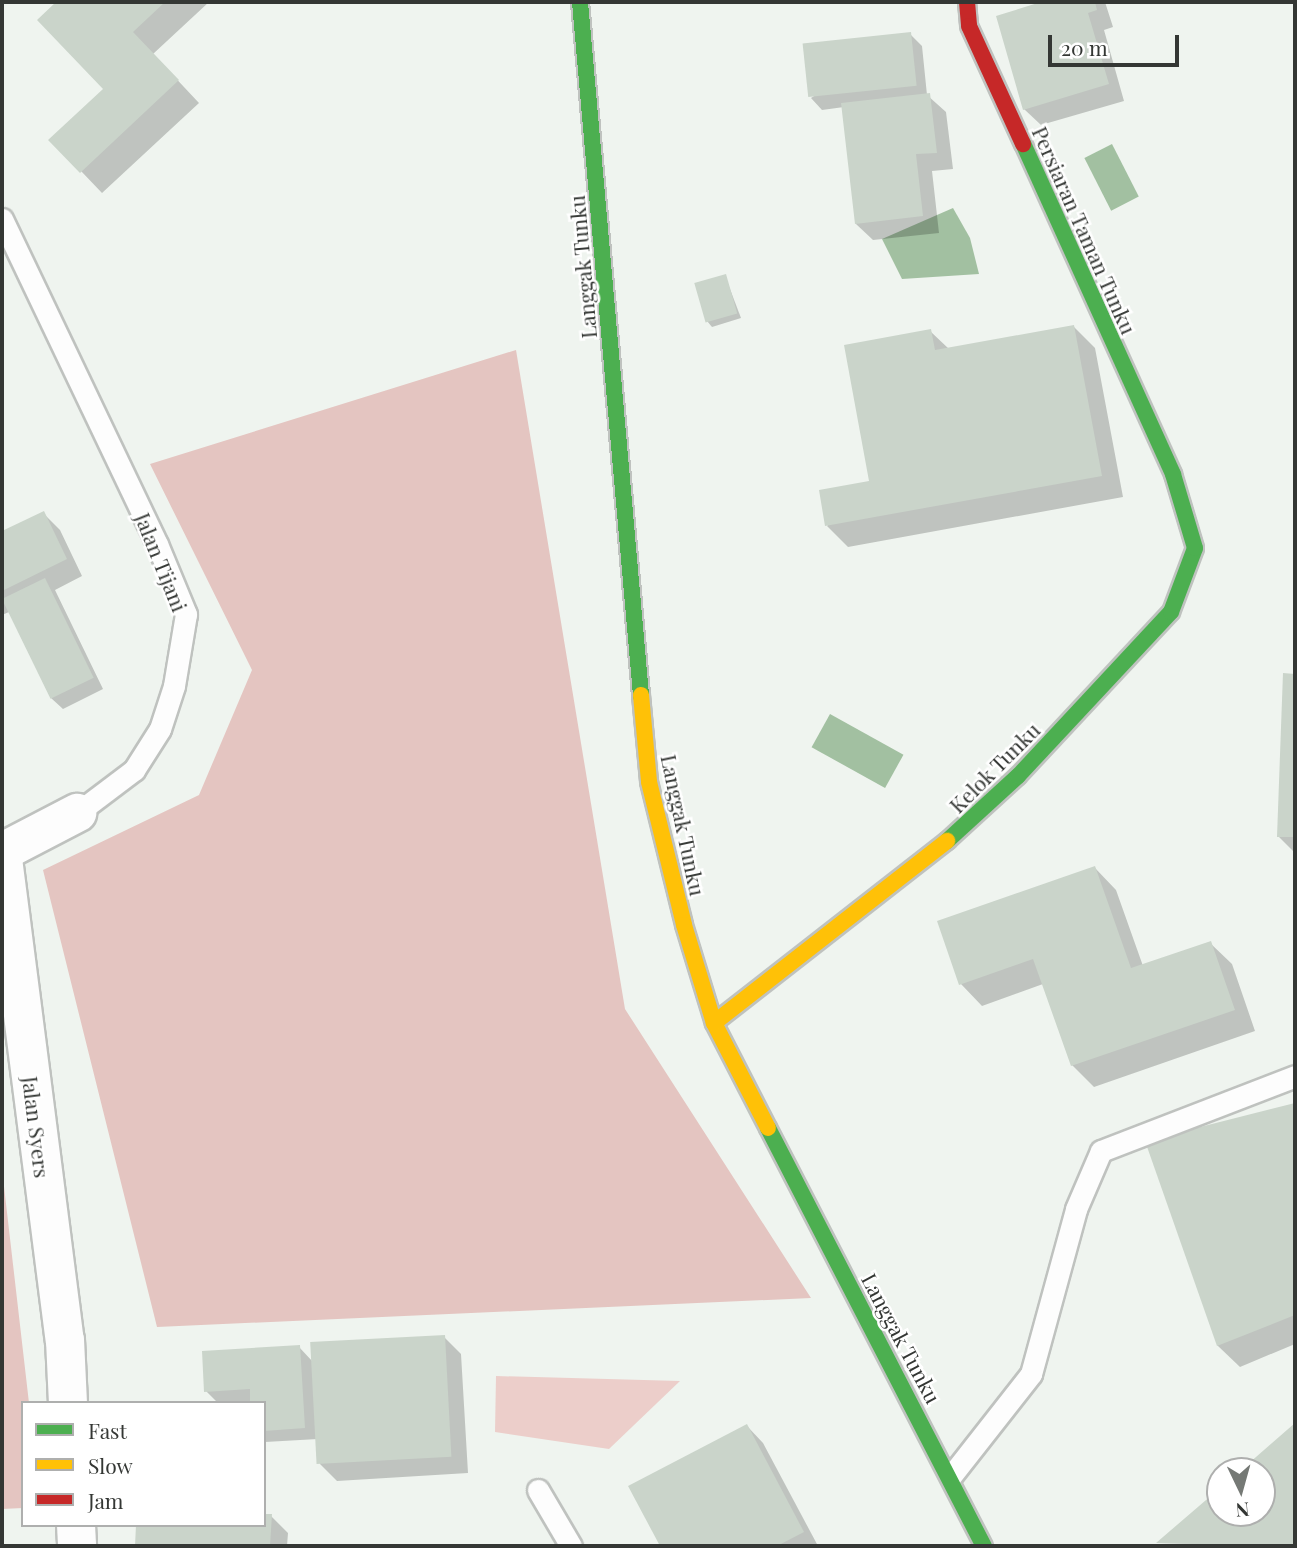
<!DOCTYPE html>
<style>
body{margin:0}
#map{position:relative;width:1297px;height:1548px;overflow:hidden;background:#eff4ef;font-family:"Playfair Display",serif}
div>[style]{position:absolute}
.green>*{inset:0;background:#ecceca}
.forest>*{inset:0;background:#e4c5c1}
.water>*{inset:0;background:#a2c0a1;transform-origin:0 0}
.shadow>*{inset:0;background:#0003}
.building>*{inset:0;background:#cad4ca;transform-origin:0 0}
.roads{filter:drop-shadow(2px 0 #bfc2bf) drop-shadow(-2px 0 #bfc2bf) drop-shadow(0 2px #bfc2bf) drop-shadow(0 -2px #bfc2bf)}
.lane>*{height:21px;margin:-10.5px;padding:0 10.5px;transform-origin:10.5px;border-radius:10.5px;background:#fdfdfd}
.street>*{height:38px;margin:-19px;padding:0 19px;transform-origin:19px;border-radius:19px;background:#fdfdfd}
.fast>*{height:16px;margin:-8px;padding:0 8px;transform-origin:8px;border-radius:8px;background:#4caf50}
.slow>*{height:16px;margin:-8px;padding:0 8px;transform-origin:8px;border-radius:8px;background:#ffc107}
.jam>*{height:16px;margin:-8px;padding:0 8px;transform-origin:8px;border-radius:8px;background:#c62828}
span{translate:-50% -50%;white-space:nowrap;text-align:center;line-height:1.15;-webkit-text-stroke:5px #fff;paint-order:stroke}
.street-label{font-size:21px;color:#343734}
.frame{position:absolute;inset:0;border:4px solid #343734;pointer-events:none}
.legend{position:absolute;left:21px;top:1401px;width:245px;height:126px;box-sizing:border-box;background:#fff;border:2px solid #aeafae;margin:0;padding:9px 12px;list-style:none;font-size:21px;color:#343734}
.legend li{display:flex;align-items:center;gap:14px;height:35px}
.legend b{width:35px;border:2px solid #aeafae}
.north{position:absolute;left:1206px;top:1457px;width:70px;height:70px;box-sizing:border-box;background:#fff;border:2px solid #aeafae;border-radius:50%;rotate:175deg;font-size:19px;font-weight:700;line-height:28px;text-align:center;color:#343734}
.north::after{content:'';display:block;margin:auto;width:24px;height:32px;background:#757975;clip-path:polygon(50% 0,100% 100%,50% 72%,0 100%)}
.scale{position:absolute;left:1048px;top:35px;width:131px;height:32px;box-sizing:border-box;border:4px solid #343734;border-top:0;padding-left:9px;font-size:21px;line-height:24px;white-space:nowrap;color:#343734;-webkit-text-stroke:5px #fff;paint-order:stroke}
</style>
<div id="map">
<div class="green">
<i style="clip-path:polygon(496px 1376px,680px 1381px,609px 1449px,495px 1432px)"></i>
</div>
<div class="forest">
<i style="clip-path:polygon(516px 350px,625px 1009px,811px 1298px,157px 1327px,43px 870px,199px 795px,252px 670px,150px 464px)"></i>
<i style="clip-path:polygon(2px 1169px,29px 1403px,23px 1403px,23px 1508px,2px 1509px)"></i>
</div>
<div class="water">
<i style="left:1112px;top:144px;width:59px;height:31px;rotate:63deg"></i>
<i style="clip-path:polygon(953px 208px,970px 238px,979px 274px,902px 279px,882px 239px)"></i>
<i style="left:830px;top:714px;width:84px;height:38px;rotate:29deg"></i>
</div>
<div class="shadow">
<i style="clip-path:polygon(59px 2px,209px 2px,153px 54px,199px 103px,102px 193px,81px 171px,106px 89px,40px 20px)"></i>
<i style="clip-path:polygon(1043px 2px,1105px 2px,1113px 27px,1104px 30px,1124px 101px,1041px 125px,1024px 109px)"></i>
<i style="clip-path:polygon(910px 34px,922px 46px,927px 95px,946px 112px,953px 169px,932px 171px,939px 233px,873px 240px,856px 224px,844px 107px,822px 110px,811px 98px)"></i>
<i style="clip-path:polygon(725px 276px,741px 318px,712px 327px,707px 321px)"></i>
<i style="clip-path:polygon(1074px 327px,1095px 348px,1123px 497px,848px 547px,827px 526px,871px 483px,930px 331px,949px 349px)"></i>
<i style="clip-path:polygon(43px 513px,60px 530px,82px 576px,55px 590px,103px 689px,63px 709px,51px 698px,9px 612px,2px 615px,2px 533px)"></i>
<i style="clip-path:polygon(1285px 675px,1295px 676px,1295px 853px,1278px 836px)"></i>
<i style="clip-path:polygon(1095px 868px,1116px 890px,1143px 966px,1210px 943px,1232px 964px,1255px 1031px,1094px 1087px,1072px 1065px,1043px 984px,982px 1006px,961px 984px,939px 922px)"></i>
<i style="clip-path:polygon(1295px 1105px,1295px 1344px,1240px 1367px,1218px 1346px,1147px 1142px)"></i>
<i style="clip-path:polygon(444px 1337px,461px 1354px,468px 1473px,337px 1481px,320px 1464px,318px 1439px,265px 1442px,264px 1403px,217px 1402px,206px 1391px,299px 1347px,313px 1362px)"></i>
<i style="clip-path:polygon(1295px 1425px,1295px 1546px,1159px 1543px,1220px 1490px,1220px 1513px,1262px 1513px,1262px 1471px,1242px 1471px)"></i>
<i style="clip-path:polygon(747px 1426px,763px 1443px,818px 1546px,662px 1546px,630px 1487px)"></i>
<i style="clip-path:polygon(271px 1516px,288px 1533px,287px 1546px,137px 1546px,138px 1525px,264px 1525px)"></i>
</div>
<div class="building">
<i style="clip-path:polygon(56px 2px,165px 2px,133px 32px,179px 80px,80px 173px,48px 140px,103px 89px,37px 20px)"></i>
<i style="clip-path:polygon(1041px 2px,1095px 2px,1097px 10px,1088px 13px,1109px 84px,1023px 110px,996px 16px)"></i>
<i style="left:911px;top:32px;width:54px;height:109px;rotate:84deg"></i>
<i style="clip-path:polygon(930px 93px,937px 153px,916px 154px,923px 216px,855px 224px,841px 103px)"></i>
<i style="left:726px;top:274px;width:41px;height:33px;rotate:74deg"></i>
<i style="clip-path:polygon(1074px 325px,1102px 476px,825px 526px,819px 490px,869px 481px,844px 345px,931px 329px,935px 350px)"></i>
<i style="clip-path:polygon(44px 511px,67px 559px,2px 591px,2px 531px)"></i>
<i style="left:45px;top:578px;width:111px;height:48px;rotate:64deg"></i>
<i style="clip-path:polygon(1283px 673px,1295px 674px,1295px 837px,1277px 837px)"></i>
<i style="clip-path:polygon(1095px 866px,1131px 968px,1211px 941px,1235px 1010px,1071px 1066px,1033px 959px,959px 985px,937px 921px)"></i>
<i style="clip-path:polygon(1295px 1103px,1295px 1315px,1217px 1346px,1145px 1141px)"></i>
<i style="left:445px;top:1335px;width:122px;height:135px;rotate:87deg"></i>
<i style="clip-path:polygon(300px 1345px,305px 1428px,264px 1431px,264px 1403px,250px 1403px,250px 1389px,204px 1392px,202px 1351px)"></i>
<i style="clip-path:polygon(1295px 1423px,1295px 1546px,1156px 1543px,1220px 1488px,1220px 1513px,1262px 1513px,1262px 1471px,1240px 1471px)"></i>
<i style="clip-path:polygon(747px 1424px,804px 1532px,777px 1546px,660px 1546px,628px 1486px)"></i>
<i style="clip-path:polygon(264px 1514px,272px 1514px,270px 1546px,135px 1546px,136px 1525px,264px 1525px)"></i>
</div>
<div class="roads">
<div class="lane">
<i style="left:2px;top:219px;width:360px;rotate:64.5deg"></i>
<i style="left:157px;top:544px;width:76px;rotate:67.5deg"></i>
<i style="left:186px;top:614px;width:73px;rotate:99.5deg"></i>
<i style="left:174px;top:686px;width:45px;rotate:108deg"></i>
<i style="left:160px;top:729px;width:49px;rotate:122.4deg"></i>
<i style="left:134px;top:770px;width:71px;rotate:143deg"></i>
<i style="left:951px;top:1476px;width:130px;rotate:-51.9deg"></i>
<i style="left:1031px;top:1374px;width:171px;rotate:-74.7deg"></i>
<i style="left:1076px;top:1209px;width:63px;rotate:-66.7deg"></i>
<i style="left:1101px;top:1151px;width:208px;rotate:-21.1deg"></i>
<i style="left:538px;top:1490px;width:65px;rotate:59.5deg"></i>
</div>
<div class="street">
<i style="left:2px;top:851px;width:493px;rotate:82.7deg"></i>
<i style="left:65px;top:1340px;width:63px;rotate:87.3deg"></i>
<i style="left:2px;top:852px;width:85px;rotate:-27.5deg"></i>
<i style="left:76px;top:1525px;width:21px;rotate:87deg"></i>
</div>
<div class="fast">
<i style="left:580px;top:2px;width:696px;rotate:84.97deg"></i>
<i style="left:947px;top:841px;width:96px;rotate:-42.5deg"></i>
<i style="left:1018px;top:776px;width:224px;rotate:-47deg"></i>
<i style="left:1171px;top:612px;width:68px;rotate:-69.4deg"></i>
<i style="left:1195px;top:548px;width:77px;rotate:-106.6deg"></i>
<i style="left:1173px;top:474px;width:362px;rotate:-114.4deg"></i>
<i style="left:768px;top:1128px;width:471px;rotate:62.7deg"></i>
</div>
<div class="slow">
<i style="left:641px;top:695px;width:87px;rotate:84.7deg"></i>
<i style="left:649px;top:782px;width:147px;rotate:76.2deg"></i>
<i style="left:684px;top:925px;width:102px;rotate:73deg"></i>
<i style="left:714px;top:1023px;width:118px;rotate:62.8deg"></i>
<i style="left:714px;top:1023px;width:296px;rotate:-38deg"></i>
</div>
<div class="jam">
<i style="left:967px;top:2px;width:24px;rotate:85deg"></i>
<i style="left:969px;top:26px;width:130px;rotate:65.4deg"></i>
</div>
</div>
<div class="street-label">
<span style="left:1085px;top:230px;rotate:66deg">Persiaran Taman Tunku</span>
<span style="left:582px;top:267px;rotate:-95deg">Langgak Tunku</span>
<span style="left:162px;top:562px;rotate:68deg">Jalan Tijani</span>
<span style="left:994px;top:767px;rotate:-45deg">Kelok Tunku</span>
<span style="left:684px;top:825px;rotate:78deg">Langgak Tunku</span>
<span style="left:37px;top:1127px;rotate:83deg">Jalan Syers</span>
<span style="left:902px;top:1338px;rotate:62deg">Langgak Tunku</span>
</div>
<div class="frame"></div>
<ul class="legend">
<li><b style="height:9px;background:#4caf50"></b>Fast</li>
<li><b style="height:9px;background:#ffc107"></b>Slow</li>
<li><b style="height:9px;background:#c62828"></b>Jam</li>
</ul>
<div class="north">N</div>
<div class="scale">20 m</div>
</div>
